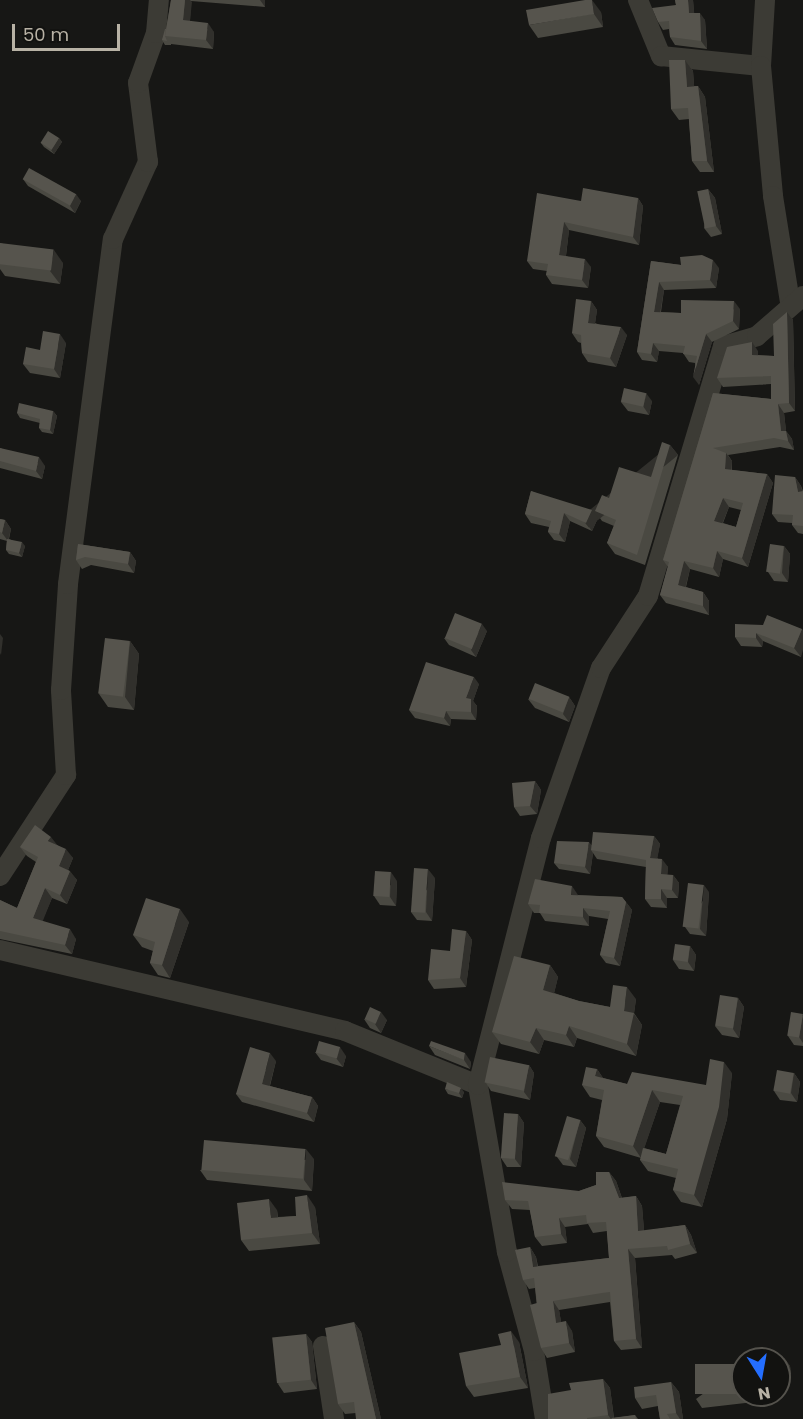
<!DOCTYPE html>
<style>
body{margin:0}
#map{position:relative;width:803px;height:1419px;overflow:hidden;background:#171715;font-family:Poppins,sans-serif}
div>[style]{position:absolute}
.minor>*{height:20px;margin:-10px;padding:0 10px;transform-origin:10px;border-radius:10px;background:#3c3b35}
.wall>*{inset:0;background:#4a4942}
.shaded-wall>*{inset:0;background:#31302c;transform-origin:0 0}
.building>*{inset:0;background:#56544d;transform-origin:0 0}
span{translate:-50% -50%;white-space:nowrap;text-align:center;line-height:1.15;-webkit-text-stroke:4.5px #121210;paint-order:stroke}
.north{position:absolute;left:731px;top:1347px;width:60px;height:60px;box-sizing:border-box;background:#121210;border:2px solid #54524c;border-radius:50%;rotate:169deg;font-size:16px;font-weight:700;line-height:24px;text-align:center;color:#b8b2a5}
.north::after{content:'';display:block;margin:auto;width:21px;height:27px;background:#246eff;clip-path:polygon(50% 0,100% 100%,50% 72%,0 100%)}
.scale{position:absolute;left:12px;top:24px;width:108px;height:27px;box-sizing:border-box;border:3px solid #b8b2a5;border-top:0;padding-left:8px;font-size:18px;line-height:21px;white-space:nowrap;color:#b8b2a5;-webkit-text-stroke:4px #121210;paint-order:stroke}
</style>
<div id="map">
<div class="minor">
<i style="left:638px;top:0;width:61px;rotate:67.7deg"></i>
<i style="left:661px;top:56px;width:100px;rotate:5.7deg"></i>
<i style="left:761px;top:66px;width:66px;rotate:-86.5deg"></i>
<i style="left:761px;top:66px;width:131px;rotate:84.7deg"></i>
<i style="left:773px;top:196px;width:107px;rotate:80.9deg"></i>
<i style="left:0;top:876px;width:121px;rotate:-56.8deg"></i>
<i style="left:66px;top:775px;width:85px;rotate:-93.4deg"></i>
<i style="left:61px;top:690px;width:106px;rotate:-86.2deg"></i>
<i style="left:68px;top:584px;width:348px;rotate:-82.6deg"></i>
<i style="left:113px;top:239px;width:85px;rotate:-65.6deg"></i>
<i style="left:148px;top:162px;width:80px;rotate:-97.2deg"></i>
<i style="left:138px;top:83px;width:53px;rotate:-70.2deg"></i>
<i style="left:156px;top:33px;width:33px;rotate:-85deg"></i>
<i style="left:0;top:950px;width:354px;rotate:13.2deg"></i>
<i style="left:345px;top:1031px;width:144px;rotate:22.1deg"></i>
<i style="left:323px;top:1346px;width:74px;rotate:81.4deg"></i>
<i style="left:545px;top:1419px;width:69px;rotate:-99.2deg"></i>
<i style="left:534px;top:1351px;width:103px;rotate:-105.3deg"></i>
<i style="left:507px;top:1252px;width:169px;rotate:-99.9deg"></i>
<i style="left:478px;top:1085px;width:255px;rotate:-75.7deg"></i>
<i style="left:541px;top:838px;width:180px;rotate:-70.6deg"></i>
<i style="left:601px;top:668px;width:86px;rotate:-56.9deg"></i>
<i style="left:648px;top:596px;width:261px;rotate:-73.3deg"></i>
<i style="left:723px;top:346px;width:35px;rotate:-16deg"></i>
<i style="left:757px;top:336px;width:61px;rotate:-41deg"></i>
</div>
<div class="wall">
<i style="clip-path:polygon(171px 0,265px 0,265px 7px,191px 1px,190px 21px,214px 32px,213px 49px,171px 44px,171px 45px,165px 45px,162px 40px,166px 29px)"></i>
<i style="clip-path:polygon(675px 0,693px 0,694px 13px,705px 20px,707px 49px,675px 45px,670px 37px,669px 29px,663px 30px,658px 22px,676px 5px)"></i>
<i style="clip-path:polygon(601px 12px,603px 27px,538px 38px,529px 25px)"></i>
<i style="clip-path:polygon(685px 60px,693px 71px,694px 86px,698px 86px,705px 97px,714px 172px,700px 172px,692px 161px,689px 119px,679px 120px,671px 109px)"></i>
<i style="clip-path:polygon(59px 138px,62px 142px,54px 154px,44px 147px,41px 143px)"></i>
<i style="clip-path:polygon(23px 179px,81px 201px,75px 213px,28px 186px)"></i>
<i style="clip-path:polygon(708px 189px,715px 198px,722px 234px,711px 237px,704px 228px)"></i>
<i style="clip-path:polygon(638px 198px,643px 206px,639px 245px,569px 230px,566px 256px,591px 267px,588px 288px,552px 284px,546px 275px,547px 271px,533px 269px,527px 261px,581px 201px)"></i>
<i style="clip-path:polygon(0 243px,63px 263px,60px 284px,5px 276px,0 269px)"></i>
<i style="clip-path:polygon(651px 261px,681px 265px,719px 268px,716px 288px,664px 290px,661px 312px,681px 313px,740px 309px,739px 329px,712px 342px,699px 385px,695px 363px,689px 362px,683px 353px,659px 351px,657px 362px,642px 360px,637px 352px)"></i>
<i style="clip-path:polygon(591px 301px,597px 310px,595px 323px,627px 335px,616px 367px,588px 362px,582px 353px,581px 343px,578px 342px,572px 333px)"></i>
<i style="clip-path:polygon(evenodd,787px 312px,793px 320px,795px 411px,784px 413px,786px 431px,792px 439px,794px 450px,780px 447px,728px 455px,732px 461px,732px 470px,767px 474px,773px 483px,748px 567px,723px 559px,719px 577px,690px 569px,686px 587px,703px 592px,709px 601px,709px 615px,666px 603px,660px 595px,668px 567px,663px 560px,713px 393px,771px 399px,771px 384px,723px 387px,717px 378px,758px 351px,758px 355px,774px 356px,787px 312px,729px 507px,741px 510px,736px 527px,723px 523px,729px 507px)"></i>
<i style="clip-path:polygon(66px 343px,60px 378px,30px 373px,23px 364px,40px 350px)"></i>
<i style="clip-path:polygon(652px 401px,649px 415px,628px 411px,621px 402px)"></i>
<i style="clip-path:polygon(53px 411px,57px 416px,53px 434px,42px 432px,39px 428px,40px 423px,20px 418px,17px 413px)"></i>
<i style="clip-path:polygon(670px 445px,678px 455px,645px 565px,615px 554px,607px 543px,614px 526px,602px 521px,595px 511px,609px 498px,651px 477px)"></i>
<i style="clip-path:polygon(0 448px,45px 466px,42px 479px,0 468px)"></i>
<i style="clip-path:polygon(795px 477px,801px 486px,803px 491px,803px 534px,798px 533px,792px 525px,792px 523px,778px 522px,772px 514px)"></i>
<i style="clip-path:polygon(531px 491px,598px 518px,592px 531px,570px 521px,565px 542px,554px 540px,548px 532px,549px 527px,531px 523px,525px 514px)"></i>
<i style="clip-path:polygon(0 519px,5px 520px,11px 529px,9px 539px,25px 546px,22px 557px,9px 554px,6px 550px,7px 541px,0 539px)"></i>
<i style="clip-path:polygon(78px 544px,130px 552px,136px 561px,134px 573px,91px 565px,82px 569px,76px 560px)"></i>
<i style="clip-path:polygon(784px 546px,790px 554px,788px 582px,774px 581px,768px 572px)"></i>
<i style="clip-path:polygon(763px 625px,802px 629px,801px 657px,763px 641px,762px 647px,741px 646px,735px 637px)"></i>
<i style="clip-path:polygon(487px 631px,476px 657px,449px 645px,444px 638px)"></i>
<i style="clip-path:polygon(130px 641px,139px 654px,134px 710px,108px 707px,99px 694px)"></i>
<i style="clip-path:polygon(479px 684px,473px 701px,477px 706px,476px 720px,451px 719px,450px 726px,415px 718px,409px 710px)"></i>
<i style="clip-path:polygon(569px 697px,575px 706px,569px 722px,535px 708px,528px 699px)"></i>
<i style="clip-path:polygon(535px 781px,541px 790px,537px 814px,520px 816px,514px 807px)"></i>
<i style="clip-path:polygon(654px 836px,660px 844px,657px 858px,668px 867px,667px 875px,673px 875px,679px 883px,678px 898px,667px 898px,667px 908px,651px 907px,645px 899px,646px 867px,597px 859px,593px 853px,590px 874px,559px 869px,554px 863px,592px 845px)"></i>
<i style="clip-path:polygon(57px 845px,73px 858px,68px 870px,77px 880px,67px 904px,52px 898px,42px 921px,76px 939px,72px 954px,0 939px,0 900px,17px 908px,36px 862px,27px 856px,20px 847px)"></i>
<i style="clip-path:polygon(435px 878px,432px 921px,417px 920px,411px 912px)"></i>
<i style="clip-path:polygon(397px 881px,396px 906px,380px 905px,374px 896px)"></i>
<i style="clip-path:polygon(709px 892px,706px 936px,690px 934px,685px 927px)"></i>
<i style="clip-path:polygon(578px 895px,622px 897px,632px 910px,620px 966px,606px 963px,600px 955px,608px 919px,589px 916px,589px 926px,545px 921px,540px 913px,534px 913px,528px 904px)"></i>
<i style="clip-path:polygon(189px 922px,170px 978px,158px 975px,150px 963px,153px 951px,142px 947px,133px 935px)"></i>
<i style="clip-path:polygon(466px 931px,472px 940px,466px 987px,434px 989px,428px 980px,450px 951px)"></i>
<i style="clip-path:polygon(690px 946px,696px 955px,694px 971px,679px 969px,673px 960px)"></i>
<i style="clip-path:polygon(550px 965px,558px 977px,554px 993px,579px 1001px,610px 1007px,636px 999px,634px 1013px,642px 1025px,636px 1056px,577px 1038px,574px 1047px,544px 1040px,539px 1054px,501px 1044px,492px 1032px)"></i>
<i style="clip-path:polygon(738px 998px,744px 1007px,739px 1038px,722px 1035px,715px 1026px)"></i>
<i style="clip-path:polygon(803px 1015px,803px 1046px,794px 1045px,788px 1036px)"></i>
<i style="clip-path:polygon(364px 1019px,387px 1020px,381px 1033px,370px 1028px)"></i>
<i style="clip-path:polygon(429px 1046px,471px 1062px,470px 1069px,435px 1055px)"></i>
<i style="clip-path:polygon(315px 1052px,346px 1056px,343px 1067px,321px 1060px)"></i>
<i style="clip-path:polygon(276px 1061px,270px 1086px,312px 1097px,318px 1106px,314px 1122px,242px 1102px,236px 1094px)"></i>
<i style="clip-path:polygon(529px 1065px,534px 1073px,530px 1100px,491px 1091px,486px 1083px)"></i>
<i style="clip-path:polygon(evenodd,597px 1069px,603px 1078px,627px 1084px,706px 1085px,732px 1073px,727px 1119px,702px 1207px,681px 1202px,673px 1190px,676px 1178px,648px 1171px,640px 1160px,641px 1158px,604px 1147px,596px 1136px,602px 1100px,590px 1097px,582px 1085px,597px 1069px,660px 1102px,680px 1105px,666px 1154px,644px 1148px,660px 1102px)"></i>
<i style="clip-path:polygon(794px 1073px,800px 1082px,797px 1102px,780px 1100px,774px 1091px)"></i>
<i style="clip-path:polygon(445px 1089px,464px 1092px,462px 1098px,448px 1094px)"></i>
<i style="clip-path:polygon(518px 1114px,524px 1123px,521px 1167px,507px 1167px,501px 1158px)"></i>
<i style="clip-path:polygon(580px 1120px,586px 1128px,576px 1167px,563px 1165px,557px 1157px)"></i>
<i style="clip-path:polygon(314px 1159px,312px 1191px,207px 1180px,200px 1170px)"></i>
<i style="clip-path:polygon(609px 1172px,616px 1181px,622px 1198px,636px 1196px,642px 1206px,644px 1231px,685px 1225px,691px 1235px,697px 1253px,675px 1259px,672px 1255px,635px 1258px,642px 1348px,621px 1350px,614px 1341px,610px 1302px,559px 1310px,561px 1322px,572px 1331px,575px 1352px,547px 1358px,541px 1348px,535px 1288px,529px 1289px,523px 1280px,530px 1247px,536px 1257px,538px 1266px,609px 1258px,607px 1231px,593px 1233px,588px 1224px,565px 1227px,567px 1243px,542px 1246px,535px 1237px,530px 1210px,512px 1209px,505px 1200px,579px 1191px,596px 1185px)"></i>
<i style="clip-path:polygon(315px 1207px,320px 1244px,249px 1251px,241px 1240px,277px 1210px,278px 1217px,296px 1216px)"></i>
<i style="clip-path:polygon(354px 1322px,361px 1332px,381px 1419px,356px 1419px,356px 1413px,345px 1414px,338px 1404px)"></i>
<i style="clip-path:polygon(306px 1334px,312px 1342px,317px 1389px,284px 1393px,278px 1384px)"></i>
<i style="clip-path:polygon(519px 1342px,528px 1388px,474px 1397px,466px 1386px)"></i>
<i style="clip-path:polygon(784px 1358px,790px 1366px,791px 1374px,779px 1377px,779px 1359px)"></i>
<i style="clip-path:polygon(743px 1364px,743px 1395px,753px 1395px,754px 1402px,702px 1408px,696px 1399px)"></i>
<i style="clip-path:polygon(603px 1379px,610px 1388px,614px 1418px,635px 1415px,638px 1419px,548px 1419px,571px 1390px)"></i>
<i style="clip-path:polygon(671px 1382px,679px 1392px,683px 1419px,660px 1419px,658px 1406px,642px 1409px,635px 1398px)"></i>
</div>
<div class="shaded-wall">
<i style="clip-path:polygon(185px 0,190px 0,192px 2px,189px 29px,183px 20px)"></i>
<i style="clip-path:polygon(260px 0,265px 0,265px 7px)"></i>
<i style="clip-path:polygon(592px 0,601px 12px,603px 27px,594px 14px)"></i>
<i style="clip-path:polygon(688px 0,693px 0,695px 21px,689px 13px)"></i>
<i style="clip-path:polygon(700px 13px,705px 20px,707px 49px,701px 41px)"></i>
<i style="clip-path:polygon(208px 23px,214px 32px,213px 49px,206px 40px)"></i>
<i style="clip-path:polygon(685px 60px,693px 71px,695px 98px,687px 87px)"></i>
<i style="clip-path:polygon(698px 86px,705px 97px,714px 172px,707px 161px)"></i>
<i style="clip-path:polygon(59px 138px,62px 142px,54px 154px,51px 150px)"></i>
<i style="clip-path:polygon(708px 189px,715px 198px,722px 234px,716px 226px)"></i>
<i style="clip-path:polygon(76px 194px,81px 201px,75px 213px,70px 206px)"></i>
<i style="clip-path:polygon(638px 198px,643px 206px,639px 245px,633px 237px)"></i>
<i style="clip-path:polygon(564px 222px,569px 230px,565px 263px,559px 255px)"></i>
<i style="clip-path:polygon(54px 250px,63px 263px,60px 284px,50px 271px)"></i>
<i style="clip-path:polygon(585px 259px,591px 267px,588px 288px,582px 280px)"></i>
<i style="clip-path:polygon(713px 260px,719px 268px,716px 288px,710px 280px)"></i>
<i style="clip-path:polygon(659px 282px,664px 290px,659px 320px,654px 312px)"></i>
<i style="clip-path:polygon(591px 301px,597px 310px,594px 331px,588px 323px)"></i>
<i style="clip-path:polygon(734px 301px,740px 309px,739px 329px,733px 321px)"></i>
<i style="clip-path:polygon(787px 312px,793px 320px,795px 411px,789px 403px)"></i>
<i style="clip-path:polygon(621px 327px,627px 335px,616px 367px,610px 358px)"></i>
<i style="clip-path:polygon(60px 334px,66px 343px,60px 378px,54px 369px)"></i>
<i style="clip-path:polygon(706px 334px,712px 342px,699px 385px,693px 377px)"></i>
<i style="clip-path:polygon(752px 342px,758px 351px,758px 364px,752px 355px)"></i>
<i style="clip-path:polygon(653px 343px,659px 351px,657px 362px,651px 354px)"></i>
<i style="clip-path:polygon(646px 393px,652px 401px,649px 415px,643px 406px)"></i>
<i style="clip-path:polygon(778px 404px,784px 413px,787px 439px,781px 431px)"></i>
<i style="clip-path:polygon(53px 411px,57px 416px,53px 434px,50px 430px)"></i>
<i style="clip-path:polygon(786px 431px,792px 439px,794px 450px,788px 441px)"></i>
<i style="left:670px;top:445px;width:13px;height:115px;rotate:51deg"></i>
<i style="clip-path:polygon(726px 453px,732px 461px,731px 478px,725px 469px)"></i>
<i style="clip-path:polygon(39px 457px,45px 466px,42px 479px,36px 471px)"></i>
<i style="clip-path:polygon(767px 474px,773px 483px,748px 567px,742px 558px)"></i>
<i style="clip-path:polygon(795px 477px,801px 486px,803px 494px,798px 492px)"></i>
<i style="clip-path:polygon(723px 498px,729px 507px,720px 529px,714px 521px)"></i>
<i style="clip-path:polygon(592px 510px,598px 518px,592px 531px,586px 523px)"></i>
<i style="clip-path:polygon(564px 513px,570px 521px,565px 542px,559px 534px)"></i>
<i style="clip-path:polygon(5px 520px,11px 529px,8px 541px,2px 533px)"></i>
<i style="clip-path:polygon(22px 542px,25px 546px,22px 557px,19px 553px)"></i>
<i style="clip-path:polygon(784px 546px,790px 554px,788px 582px,782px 573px)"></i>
<i style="clip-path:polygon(717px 551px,723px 559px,719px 577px,713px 568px)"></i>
<i style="clip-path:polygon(130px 552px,136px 561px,134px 573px,128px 564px)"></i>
<i style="clip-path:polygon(684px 561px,690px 569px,684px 593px,678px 585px)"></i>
<i style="clip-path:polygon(703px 592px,709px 601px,709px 615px,703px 606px)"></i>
<i style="clip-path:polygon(482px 624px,487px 631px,476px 657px,471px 650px)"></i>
<i style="clip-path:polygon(802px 629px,803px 630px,803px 650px,801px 657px,794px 648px)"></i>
<i style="clip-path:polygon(756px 633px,763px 641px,762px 647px,756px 638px)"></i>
<i style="clip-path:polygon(0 634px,3px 638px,1px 655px,0 653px)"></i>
<i style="clip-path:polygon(130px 641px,139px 654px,134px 710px,125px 697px)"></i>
<i style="clip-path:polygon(474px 677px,479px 684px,473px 701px,477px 706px,476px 720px,471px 712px,466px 698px)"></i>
<i style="clip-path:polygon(569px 697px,575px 706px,569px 722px,563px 714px)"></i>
<i style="clip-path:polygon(446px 711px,451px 719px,450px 726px,444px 718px)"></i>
<i style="clip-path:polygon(535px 781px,541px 790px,537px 814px,530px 806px)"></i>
<i style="clip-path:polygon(654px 836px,660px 844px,656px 866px,650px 858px)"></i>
<i style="clip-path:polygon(51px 837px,58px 846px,48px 841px)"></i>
<i style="clip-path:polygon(589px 842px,594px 848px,591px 850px,593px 853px,590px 874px,585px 867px)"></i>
<i style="clip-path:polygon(66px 849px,73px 858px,66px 875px,59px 866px)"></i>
<i style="clip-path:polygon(662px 859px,668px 867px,667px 883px,661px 874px)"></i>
<i style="clip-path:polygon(428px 869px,435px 878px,432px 921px,426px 912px)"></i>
<i style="clip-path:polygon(70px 871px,77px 880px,67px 904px,60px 895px)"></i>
<i style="clip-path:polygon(391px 872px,397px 881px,396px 906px,390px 897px)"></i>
<i style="clip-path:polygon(673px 875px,679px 883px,678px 898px,672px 890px)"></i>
<i style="clip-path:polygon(704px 885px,709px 892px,706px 936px,700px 929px)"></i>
<i style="clip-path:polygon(572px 886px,578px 895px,577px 903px,571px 895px)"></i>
<i style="clip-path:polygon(45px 888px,52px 898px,40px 928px,33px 918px)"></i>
<i style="clip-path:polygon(661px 889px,667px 898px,667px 908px,661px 899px)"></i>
<i style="clip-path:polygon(626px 902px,632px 910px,620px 966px,614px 958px)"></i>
<i style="clip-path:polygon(583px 908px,589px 916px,589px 926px,583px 917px)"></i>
<i style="clip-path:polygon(180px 909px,189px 922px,170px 978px,162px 965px)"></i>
<i style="clip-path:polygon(70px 929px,76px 939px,72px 954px,65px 945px)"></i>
<i style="clip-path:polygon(466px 931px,472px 940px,466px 987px,460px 978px)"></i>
<i style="clip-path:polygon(690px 946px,696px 955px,694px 971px,688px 962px)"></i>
<i style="clip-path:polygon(550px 965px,558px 977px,552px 1002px,543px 990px)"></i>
<i style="clip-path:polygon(627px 987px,636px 999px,634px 1014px,642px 1025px,636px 1056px,627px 1044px,624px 1011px)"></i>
<i style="clip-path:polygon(738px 998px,744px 1007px,739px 1038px,733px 1029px)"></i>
<i style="clip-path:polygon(381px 1012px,387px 1020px,381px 1033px,375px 1024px)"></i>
<i style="clip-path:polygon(803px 1015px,803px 1043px,799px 1037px)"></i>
<i style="clip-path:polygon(569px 1026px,577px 1038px,574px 1047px,566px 1035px)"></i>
<i style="clip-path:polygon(536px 1028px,544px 1040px,539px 1054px,530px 1042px)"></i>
<i style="clip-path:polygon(340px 1047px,346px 1056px,343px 1067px,336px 1058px)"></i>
<i style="clip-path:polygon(270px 1053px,276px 1061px,268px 1092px,262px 1084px)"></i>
<i style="clip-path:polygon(465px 1053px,471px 1062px,470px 1069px,464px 1060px)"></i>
<i style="clip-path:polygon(724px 1062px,732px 1073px,727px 1119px,702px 1207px,694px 1195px)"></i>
<i style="clip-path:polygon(529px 1065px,534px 1073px,530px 1100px,524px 1092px)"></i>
<i style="clip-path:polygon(597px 1069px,605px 1081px,595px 1076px)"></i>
<i style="clip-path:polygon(794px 1073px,800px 1082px,797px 1102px,791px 1093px)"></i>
<i style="clip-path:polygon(461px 1088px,464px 1092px,462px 1098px,459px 1093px)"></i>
<i style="clip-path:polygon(652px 1090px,660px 1102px,641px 1158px,633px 1146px)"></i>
<i style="clip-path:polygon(312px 1097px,318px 1106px,314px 1122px,307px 1113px)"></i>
<i style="clip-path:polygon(518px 1114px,524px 1123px,521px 1167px,515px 1159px)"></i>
<i style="clip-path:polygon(580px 1120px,586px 1128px,576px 1167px,570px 1159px)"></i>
<i style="clip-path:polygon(306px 1149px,314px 1159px,312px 1191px,304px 1180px)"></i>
<i style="clip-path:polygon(609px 1172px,616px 1181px,625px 1207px,619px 1198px)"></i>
<i style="clip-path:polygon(307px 1195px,315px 1207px,320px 1244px,312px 1233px)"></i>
<i style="clip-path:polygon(636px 1196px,642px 1206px,645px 1241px,638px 1231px)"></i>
<i style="clip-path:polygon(269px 1199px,277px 1210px,279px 1229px,271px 1218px)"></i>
<i style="clip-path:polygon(559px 1218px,565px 1227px,567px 1243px,561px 1234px)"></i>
<i style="clip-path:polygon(685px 1225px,691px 1235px,697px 1253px,690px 1244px)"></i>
<i style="clip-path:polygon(530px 1247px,536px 1257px,539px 1276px,533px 1267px)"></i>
<i style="clip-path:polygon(628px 1249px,635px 1258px,642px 1348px,636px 1339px)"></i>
<i style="clip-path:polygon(553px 1301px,559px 1310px,563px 1332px,556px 1323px)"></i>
<i style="clip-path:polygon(566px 1321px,572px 1331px,575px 1352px,569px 1343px)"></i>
<i style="clip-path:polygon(354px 1322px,361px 1332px,381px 1419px,376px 1419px)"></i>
<i style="clip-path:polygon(511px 1331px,519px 1342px,528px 1388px,520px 1377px)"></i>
<i style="clip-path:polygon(306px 1334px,312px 1342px,317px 1389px,311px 1380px)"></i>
<i style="clip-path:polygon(784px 1358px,790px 1366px,791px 1374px,785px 1365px)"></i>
<i style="clip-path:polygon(603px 1379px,610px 1388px,614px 1419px,611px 1419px,608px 1415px)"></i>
<i style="clip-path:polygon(671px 1382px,679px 1392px,683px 1419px,680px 1419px,676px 1413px)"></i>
<i style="clip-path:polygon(749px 1395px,753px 1395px,754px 1402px)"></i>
</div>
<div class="building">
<i style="clip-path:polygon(171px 0,185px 0,183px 20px,208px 23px,206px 40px,165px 36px)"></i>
<i style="clip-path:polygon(585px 0,592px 0,594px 14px,529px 25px,526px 10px)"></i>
<i style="clip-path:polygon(675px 0,688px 0,689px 13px,700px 13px,701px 41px,670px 37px,669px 21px,658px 22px,652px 8px,676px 5px)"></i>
<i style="clip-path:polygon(165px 29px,166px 29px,165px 36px,167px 41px,162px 40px)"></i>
<i style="clip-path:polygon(669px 60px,685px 60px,687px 87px,698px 86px,707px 161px,692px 161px,688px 108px,671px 109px)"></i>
<i style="left:48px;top:131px;width:13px;height:14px;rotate:32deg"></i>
<i style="left:29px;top:168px;width:54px;height:13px;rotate:29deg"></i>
<i style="clip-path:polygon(583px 188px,638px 198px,633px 237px,564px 222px,559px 255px,585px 259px,582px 280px,546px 275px,548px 264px,527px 261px,537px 193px,581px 201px)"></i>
<i style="left:708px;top:189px;width:38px;height:11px;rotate:78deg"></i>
<i style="left:0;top:243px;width:54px;height:21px;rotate:7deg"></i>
<i style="clip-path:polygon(702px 255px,713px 260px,710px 280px,659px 282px,654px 312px,681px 313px,681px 300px,734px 301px,733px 321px,706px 334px,693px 377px,697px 356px,683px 354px,685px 346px,653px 343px,651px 354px,637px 352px,651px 261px,681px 265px,680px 257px)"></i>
<i style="clip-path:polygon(576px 299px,591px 301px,588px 323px,621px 327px,610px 358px,582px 353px,581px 335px,572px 333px)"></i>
<i style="clip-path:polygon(evenodd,787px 312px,789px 403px,778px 404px,781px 431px,786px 431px,788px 441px,774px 438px,713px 448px,726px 453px,725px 469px,767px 474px,742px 558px,717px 551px,713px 568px,684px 561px,678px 585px,703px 592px,703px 606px,660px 595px,669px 562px,663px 560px,713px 393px,771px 399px,771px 376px,717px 378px,727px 347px,752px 342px,752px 355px,774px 356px,773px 324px,787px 312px,723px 498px,743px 503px,736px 527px,714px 521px,723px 498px)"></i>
<i style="clip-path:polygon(43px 331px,60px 334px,54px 369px,23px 364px,26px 347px,40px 350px)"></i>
<i style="left:624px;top:388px;width:23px;height:14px;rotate:13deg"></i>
<i style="clip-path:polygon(19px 403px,53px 411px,50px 430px,39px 428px,40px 419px,17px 413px)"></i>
<i style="clip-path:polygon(662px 442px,670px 445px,637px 555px,607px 543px,616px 520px,595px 511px,602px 495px,609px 498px,619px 467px,651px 477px)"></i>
<i style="clip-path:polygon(0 448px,39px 457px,36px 471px,0 461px)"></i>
<i style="clip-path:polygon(775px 475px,795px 477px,798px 492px,803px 491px,803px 526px,792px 525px,793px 515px,772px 514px)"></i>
<i style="clip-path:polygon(531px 491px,592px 510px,586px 523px,564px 513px,559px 534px,548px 532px,551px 521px,525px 514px)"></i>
<i style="clip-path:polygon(0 519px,5px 520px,2px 533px,0 532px)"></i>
<i style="clip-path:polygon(7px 539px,22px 542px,19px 553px,6px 550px)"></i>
<i style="clip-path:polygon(78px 544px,130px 552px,128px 564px,85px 557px,76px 560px)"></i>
<i style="left:770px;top:544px;width:14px;height:28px;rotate:8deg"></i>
<i style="left:455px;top:613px;width:29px;height:27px;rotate:22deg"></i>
<i style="clip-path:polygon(767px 615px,802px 629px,794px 648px,756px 633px,756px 638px,735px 637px,735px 624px,763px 625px)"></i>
<i style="left:105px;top:638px;width:25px;height:56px;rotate:7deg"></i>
<i style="clip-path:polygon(426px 662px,474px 677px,466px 698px,471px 699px,471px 712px,446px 711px,444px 718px,409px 710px)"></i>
<i style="left:535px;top:683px;width:37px;height:17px;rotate:22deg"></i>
<i style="clip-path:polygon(535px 781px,530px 806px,514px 807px,512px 783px)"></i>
<i style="clip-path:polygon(35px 825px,51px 837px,48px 841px,66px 849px,59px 866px,70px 871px,60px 895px,45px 888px,33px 918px,70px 929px,65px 945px,0 931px,0 900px,17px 908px,38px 857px,20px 847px)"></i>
<i style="clip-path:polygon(593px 832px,654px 836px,650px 858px,662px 859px,661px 874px,673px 875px,672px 890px,661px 889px,661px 899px,645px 899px,646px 860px,591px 850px)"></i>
<i style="clip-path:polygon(557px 841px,589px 842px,585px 867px,554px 863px)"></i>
<i style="left:414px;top:868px;width:14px;height:44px;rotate:4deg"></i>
<i style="left:375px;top:871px;width:16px;height:25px;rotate:4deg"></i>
<i style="clip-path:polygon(535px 879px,572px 886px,571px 895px,622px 897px,626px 902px,614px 958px,600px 955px,610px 911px,583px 908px,583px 917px,539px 913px,540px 905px,528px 904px)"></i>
<i style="left:688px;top:883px;width:16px;height:44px;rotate:7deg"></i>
<i style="clip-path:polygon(146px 898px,180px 909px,162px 965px,150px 963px,155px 942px,133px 935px)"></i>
<i style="clip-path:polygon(452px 929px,466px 931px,460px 978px,428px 980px,431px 949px,450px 951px)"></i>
<i style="left:675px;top:944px;width:15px;height:16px;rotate:8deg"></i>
<i style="clip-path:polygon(514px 956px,550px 965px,543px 990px,579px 1001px,610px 1007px,613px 985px,627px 987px,624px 1011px,634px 1013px,627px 1044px,569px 1026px,566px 1035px,536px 1028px,530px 1042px,492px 1032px)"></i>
<i style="left:720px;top:995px;width:18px;height:31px;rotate:9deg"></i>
<i style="left:370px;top:1007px;width:12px;height:13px;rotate:24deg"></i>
<i style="left:791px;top:1012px;width:12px;height:24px;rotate:9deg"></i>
<i style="left:319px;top:1041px;width:22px;height:12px;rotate:16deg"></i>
<i style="clip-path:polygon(431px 1041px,465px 1053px,464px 1060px,429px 1046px)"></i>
<i style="clip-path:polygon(250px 1047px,270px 1053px,262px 1084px,312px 1097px,307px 1113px,236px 1094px)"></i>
<i style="left:490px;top:1057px;width:40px;height:26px;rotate:12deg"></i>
<i style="clip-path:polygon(710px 1059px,724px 1062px,719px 1107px,694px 1195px,673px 1190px,678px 1169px,640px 1160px,643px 1148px,666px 1154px,683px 1096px,652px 1090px,633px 1146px,596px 1136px,604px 1090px,582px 1085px,586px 1067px,597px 1069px,595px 1076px,627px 1084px,632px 1072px,706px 1085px)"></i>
<i style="left:777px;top:1070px;width:17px;height:21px;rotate:10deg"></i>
<i style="clip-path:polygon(447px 1082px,461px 1088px,459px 1093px,445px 1089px)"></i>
<i style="left:504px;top:1113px;width:14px;height:45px;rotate:4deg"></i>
<i style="left:567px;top:1116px;width:14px;height:42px;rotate:17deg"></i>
<i style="left:204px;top:1140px;width:102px;height:30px;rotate:5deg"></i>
<i style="clip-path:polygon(596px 1172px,609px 1172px,619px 1198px,636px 1196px,638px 1231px,685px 1225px,690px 1244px,668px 1250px,667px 1246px,628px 1249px,636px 1339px,614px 1341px,610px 1292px,602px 1293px,553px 1301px,556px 1323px,566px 1321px,569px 1343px,541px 1348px,530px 1305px,537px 1303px,534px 1278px,523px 1280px,515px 1250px,530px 1247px,533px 1267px,609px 1258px,606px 1222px,587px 1223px,586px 1215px,559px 1218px,561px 1234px,535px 1237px,528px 1201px,505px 1200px,502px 1182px,579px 1191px,596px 1185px)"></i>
<i style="clip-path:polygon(307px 1195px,312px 1233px,241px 1240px,237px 1203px,269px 1199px,271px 1218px,296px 1216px,295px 1197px)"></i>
<i style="clip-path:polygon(354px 1322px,376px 1419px,356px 1419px,354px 1402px,338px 1404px,325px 1328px)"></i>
<i style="clip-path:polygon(511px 1331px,520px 1377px,466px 1386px,459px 1353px,501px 1345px,498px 1334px)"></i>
<i style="left:306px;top:1334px;width:46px;height:34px;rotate:84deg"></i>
<i style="clip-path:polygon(770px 1353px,772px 1359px,752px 1359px,751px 1358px)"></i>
<i style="clip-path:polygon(784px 1358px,785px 1365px,779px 1367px,779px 1359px,775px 1359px)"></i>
<i style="left:743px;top:1364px;width:30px;height:48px;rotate:90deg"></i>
<i style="clip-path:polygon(603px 1379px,608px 1415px,587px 1418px,587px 1419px,548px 1419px,548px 1394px,571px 1390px,569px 1383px)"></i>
<i style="clip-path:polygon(671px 1382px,676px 1413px,667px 1414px,670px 1419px,660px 1419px,656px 1395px,635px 1398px,634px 1387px)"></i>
<i style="clip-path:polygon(635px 1415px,636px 1419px,612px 1419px,611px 1418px)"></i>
</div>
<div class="north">N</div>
<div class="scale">50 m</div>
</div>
